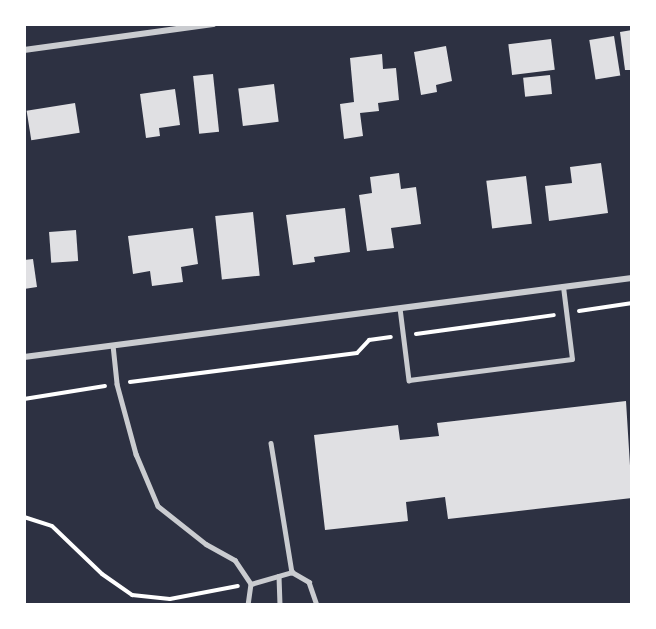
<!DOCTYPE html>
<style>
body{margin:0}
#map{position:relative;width:656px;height:629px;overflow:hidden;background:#2d3142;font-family:"Playfair Display",serif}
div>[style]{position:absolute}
.building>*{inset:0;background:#e0e0e3;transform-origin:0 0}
.path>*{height:4px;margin:-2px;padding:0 2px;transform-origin:2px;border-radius:2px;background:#fff}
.service>*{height:4.5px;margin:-2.25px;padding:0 2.25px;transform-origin:2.25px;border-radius:2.25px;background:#caccd0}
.minor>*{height:6px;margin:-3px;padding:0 3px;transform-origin:3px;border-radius:3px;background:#caccd0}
span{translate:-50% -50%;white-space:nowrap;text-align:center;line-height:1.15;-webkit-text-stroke:6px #fff;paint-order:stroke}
.frame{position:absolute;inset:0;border:26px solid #fff;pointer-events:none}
</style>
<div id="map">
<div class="building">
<i style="clip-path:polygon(632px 30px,632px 70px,625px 70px,620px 32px)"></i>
<i style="left:614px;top:36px;width:40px;height:25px;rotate:81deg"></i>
<i style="left:551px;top:39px;width:31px;height:43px;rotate:83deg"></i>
<i style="clip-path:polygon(446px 46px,452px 81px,436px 85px,437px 92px,421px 95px,414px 52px)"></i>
<i style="clip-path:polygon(382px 54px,383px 69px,396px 68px,399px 100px,378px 103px,379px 111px,360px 113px,363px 136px,344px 139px,340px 104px,354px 102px,350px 58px)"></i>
<i style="left:213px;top:74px;width:58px;height:20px;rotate:84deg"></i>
<i style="left:550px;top:75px;width:19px;height:27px;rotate:84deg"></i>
<i style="left:274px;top:84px;width:38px;height:36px;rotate:83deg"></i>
<i style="clip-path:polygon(175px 89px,180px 125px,159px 128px,160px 136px,146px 138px,140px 94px)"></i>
<i style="left:75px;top:103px;width:30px;height:49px;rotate:81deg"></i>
<i style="clip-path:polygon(601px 163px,608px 213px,549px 221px,545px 186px,572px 183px,570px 167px)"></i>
<i style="clip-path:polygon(399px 173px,401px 189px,416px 187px,421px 224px,391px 228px,394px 248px,367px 251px,359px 195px,372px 193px,370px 177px)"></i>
<i style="left:526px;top:176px;width:48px;height:40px;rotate:83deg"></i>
<i style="clip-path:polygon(345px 208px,350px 252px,314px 257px,315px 262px,293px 265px,286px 215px)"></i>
<i style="left:253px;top:212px;width:64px;height:38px;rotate:84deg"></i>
<i style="clip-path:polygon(193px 228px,198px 264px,181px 267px,183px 282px,152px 286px,150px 271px,133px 274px,128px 236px)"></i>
<i style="left:76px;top:230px;width:31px;height:27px;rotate:86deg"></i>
<i style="clip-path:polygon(33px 259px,37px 287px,24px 289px,24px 260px)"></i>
<i style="clip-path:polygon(626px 401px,632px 498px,448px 519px,445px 497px,406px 502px,408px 521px,325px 530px,314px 435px,398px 425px,400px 440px,439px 436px,437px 423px)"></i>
</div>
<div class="path">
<i style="left:579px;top:311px;width:54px;rotate:-8.6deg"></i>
<i style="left:416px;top:334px;width:139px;rotate:-7.8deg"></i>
<i style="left:130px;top:382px;width:229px;rotate:-7.3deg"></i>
<i style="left:357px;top:353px;width:18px;rotate:-47deg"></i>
<i style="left:369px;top:340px;width:22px;rotate:-8deg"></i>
<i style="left:24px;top:399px;width:82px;rotate:-9.1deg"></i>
<i style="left:24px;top:517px;width:29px;rotate:18deg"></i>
<i style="left:52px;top:526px;width:69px;rotate:43.8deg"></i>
<i style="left:102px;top:574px;width:37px;rotate:35deg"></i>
<i style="left:132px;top:595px;width:38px;rotate:6deg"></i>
<i style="left:170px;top:599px;width:69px;rotate:-10.8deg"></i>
</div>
<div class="service">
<i style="left:400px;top:308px;width:73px;rotate:82.9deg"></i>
<i style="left:409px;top:380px;width:164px;rotate:-7.3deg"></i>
<i style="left:572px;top:359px;width:73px;rotate:-97.1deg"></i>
<i style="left:113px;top:345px;width:39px;rotate:84deg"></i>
<i style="left:117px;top:384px;width:73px;rotate:74.8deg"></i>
<i style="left:136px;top:454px;width:56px;rotate:67.1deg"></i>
<i style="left:158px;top:506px;width:61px;rotate:38.4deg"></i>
<i style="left:206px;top:544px;width:33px;rotate:29deg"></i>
<i style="left:235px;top:560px;width:29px;rotate:56deg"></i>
<i style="left:251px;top:584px;width:21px;rotate:98deg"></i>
<i style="left:271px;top:443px;width:131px;rotate:80.8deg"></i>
<i style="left:279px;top:576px;width:29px;rotate:88deg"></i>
<i style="left:251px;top:584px;width:43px;rotate:-16.3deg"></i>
<i style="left:292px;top:572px;width:20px;rotate:30deg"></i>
<i style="left:309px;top:582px;width:24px;rotate:71deg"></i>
</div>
<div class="minor">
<i style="left:24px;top:50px;width:191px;rotate:-7.8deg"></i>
<i style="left:24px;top:357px;width:613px;rotate:-7.4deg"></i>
</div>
<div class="frame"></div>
</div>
